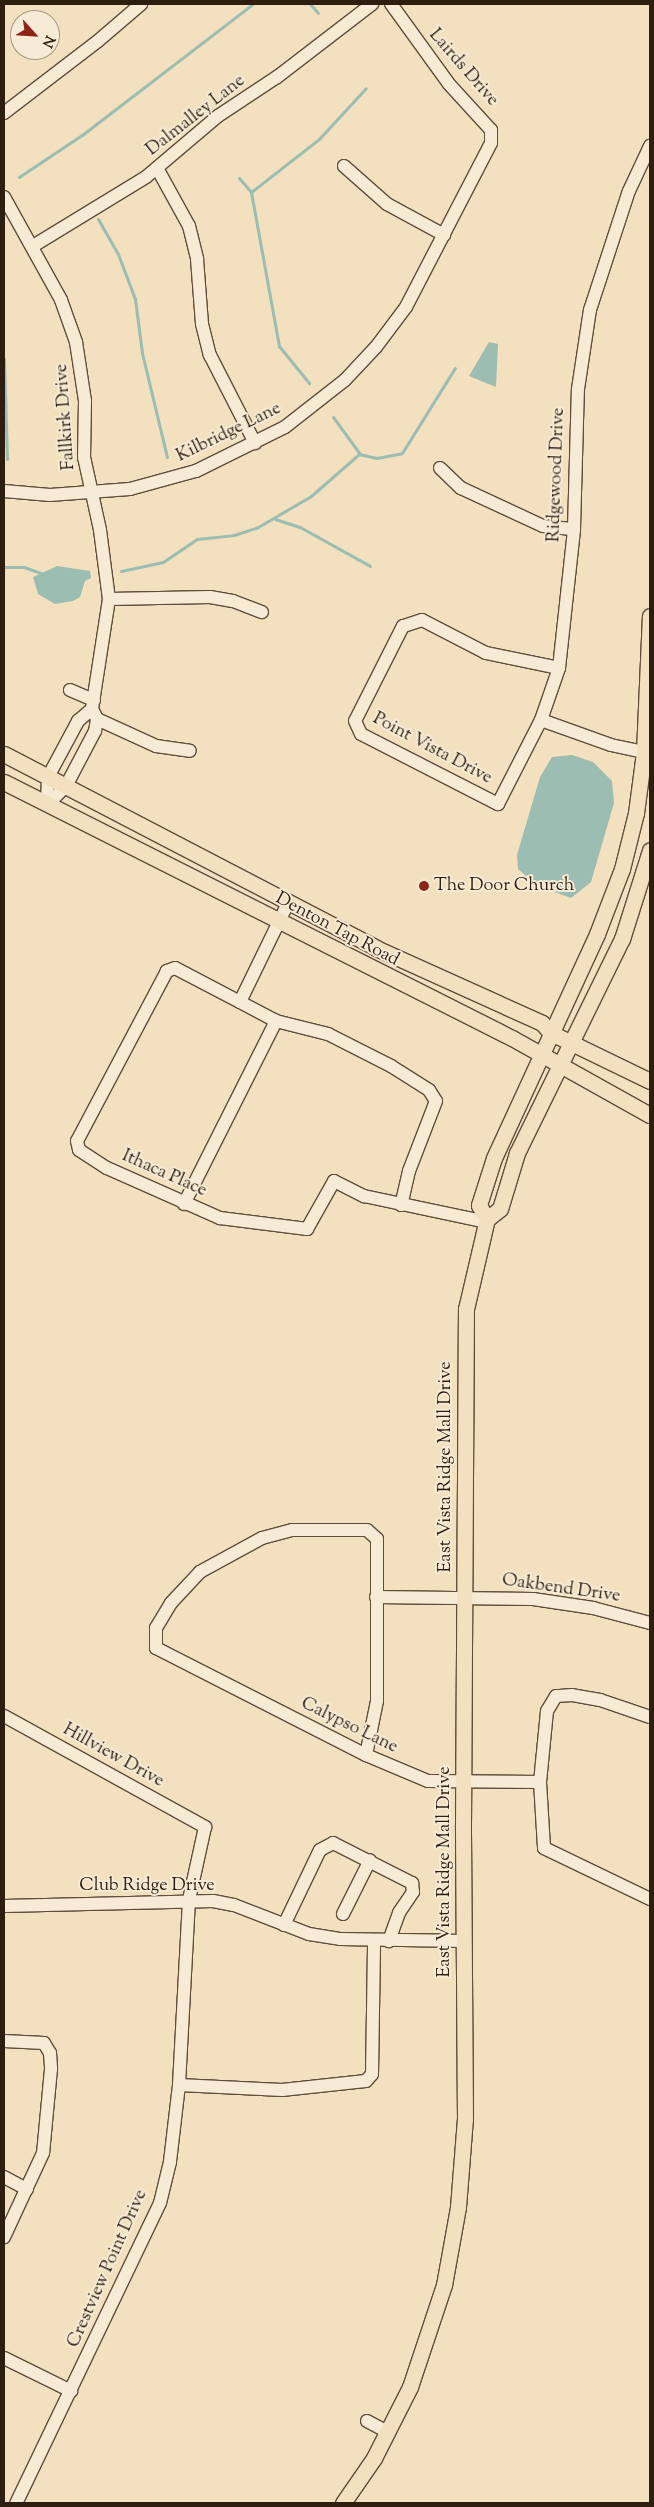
<!DOCTYPE html>
<style>
body{margin:0}
#map{position:relative;width:654px;height:2507px;overflow:hidden;background:#f2e0bf;font-family:"Sorts Mill Goudy",serif}
div>[style]{position:absolute}
.water>*{inset:0;background:#9bbdb2}
.stream>*{height:3px;margin:-1.5px;padding:0 1.5px;transform-origin:1.5px;border-radius:1.5px;background:#9bbdb2}
.roads{filter:drop-shadow(1px 0 #5f4e3c) drop-shadow(-1px 0 #5f4e3c) drop-shadow(0 1px #5f4e3c) drop-shadow(0 -1px #5f4e3c)}
.minor>*{height:12px;margin:-6px;padding:0 6px;transform-origin:6px;border-radius:6px;background:#f7ebd5}
.major>*{height:15px;margin:-7.5px;padding:0 7.5px;transform-origin:7.5px;border-radius:7.5px;background:#f2e0bf}
.dots>*{width:14px;height:14px;translate:-50% -50%;box-sizing:border-box;border:2px solid #f7ebd5;border-radius:50%}
span{translate:-50% -50%;white-space:nowrap;text-align:center;line-height:1.15;-webkit-text-stroke:4px #f7ebd5;paint-order:stroke}
.street-label{font-size:18px;color:#2e1e10}
.poi-label{font-size:18px;color:#2e1e10}
.left{translate:0 -50%;text-align:left}
.frame{position:absolute;inset:0;border:5px solid #2e1e10;pointer-events:none}
.north{position:absolute;left:10px;top:10px;width:50px;height:50px;box-sizing:border-box;background:#f7ebd5;border:1px solid #a79986;border-radius:50%;rotate:116deg;font-size:14px;font-weight:700;line-height:20px;text-align:center;color:#2e1e10}
.north::after{content:'';display:block;margin:auto;width:18px;height:22px;background:#8f2418;clip-path:polygon(50% 0,100% 100%,50% 72%,0 100%)}
</style>
<div id="map">
<div class="water">
<i style="clip-path:polygon(489px 342px,498px 344px,496px 387px,469px 376px)"></i>
<i style="clip-path:polygon(57px 566px,90px 571px,91px 578px,85px 581px,80px 597px,73px 601px,55px 604px,38px 594px,33px 577px)"></i>
<i style="clip-path:polygon(572px 755px,593px 762px,612px 781px,614px 803px,591px 882px,571px 898px,536px 885px,518px 869px,517px 855px,540px 777px,552px 757px)"></i>
</div>
<div class="stream">
<i style="left:310px;top:4px;width:12px;rotate:48deg"></i>
<i style="left:19px;top:177px;width:76px;rotate:-33.7deg"></i>
<i style="left:82px;top:135px;width:215px;rotate:-37.5deg"></i>
<i style="left:239px;top:178px;width:18px;rotate:49deg"></i>
<i style="left:251px;top:192px;width:157px;rotate:79.7deg"></i>
<i style="left:279px;top:346px;width:48px;rotate:51deg"></i>
<i style="left:251px;top:192px;width:86px;rotate:-37.9deg"></i>
<i style="left:319px;top:139px;width:69px;rotate:-47.3deg"></i>
<i style="left:98px;top:219px;width:40px;rotate:60.3deg"></i>
<i style="left:118px;top:254px;width:48px;rotate:69.3deg"></i>
<i style="left:135px;top:299px;width:54px;rotate:82.6deg"></i>
<i style="left:142px;top:353px;width:107px;rotate:76.5deg"></i>
<i style="left:4px;top:359px;width:100px;rotate:88.3deg"></i>
<i style="left:333px;top:417px;width:46px;rotate:53.9deg"></i>
<i style="left:275px;top:519px;width:26px;rotate:18deg"></i>
<i style="left:300px;top:527px;width:80px;rotate:29.1deg"></i>
<i style="left:4px;top:567px;width:20px"></i>
<i style="left:24px;top:567px;width:20px;rotate:20deg"></i>
<i style="left:121px;top:571px;width:43px;rotate:-12.1deg"></i>
<i style="left:163px;top:562px;width:41px;rotate:-34.1deg"></i>
<i style="left:197px;top:539px;width:37px;rotate:-6deg"></i>
<i style="left:234px;top:535px;width:25px;rotate:-18deg"></i>
<i style="left:258px;top:527px;width:61px;rotate:-30.3deg"></i>
<i style="left:311px;top:496px;width:64px;rotate:-41.2deg"></i>
<i style="left:359px;top:454px;width:18px;rotate:13deg"></i>
<i style="left:377px;top:458px;width:25px;rotate:-11deg"></i>
<i style="left:402px;top:453px;width:100px;rotate:-58.1deg"></i>
</div>
<div class="roads">
<div class="minor">
<i style="left:4px;top:113px;width:118px;rotate:-37.5deg"></i>
<i style="left:98px;top:41px;width:57px;rotate:-40.7deg"></i>
<i style="left:344px;top:166px;width:57px;rotate:41.5deg"></i>
<i style="left:387px;top:204px;width:65px;rotate:28.5deg"></i>
<i style="left:157px;top:168px;width:66px;rotate:61.1deg"></i>
<i style="left:189px;top:226px;width:34px;rotate:76deg"></i>
<i style="left:197px;top:259px;width:65px;rotate:85.6deg"></i>
<i style="left:202px;top:324px;width:32px;rotate:76deg"></i>
<i style="left:210px;top:355px;width:99px;rotate:62.9deg"></i>
<i style="left:4px;top:197px;width:118px;rotate:61deg"></i>
<i style="left:61px;top:300px;width:45px;rotate:70.3deg"></i>
<i style="left:76px;top:342px;width:60px;rotate:81.3deg"></i>
<i style="left:85px;top:401px;width:56px;rotate:91deg"></i>
<i style="left:84px;top:457px;width:75px;rotate:77.6deg"></i>
<i style="left:100px;top:530px;width:70px;rotate:82.6deg"></i>
<i style="left:109px;top:599px;width:111px;rotate:98.8deg"></i>
<i style="left:92px;top:709px;width:11px;rotate:63deg"></i>
<i style="left:97px;top:719px;width:12px;rotate:99deg"></i>
<i style="left:95px;top:731px;width:62px;rotate:117.8deg"></i>
<i style="left:66px;top:786px;width:27px;rotate:135deg"></i>
<i style="left:33px;top:246px;width:132px;rotate:-31.4deg"></i>
<i style="left:146px;top:177px;width:94px;rotate:-40.3deg"></i>
<i style="left:218px;top:116px;width:71px;rotate:-33.5deg"></i>
<i style="left:277px;top:77px;width:120px;rotate:-37.5deg"></i>
<i style="left:440px;top:468px;width:29px;rotate:44deg"></i>
<i style="left:461px;top:488px;width:90px;rotate:24.9deg"></i>
<i style="left:543px;top:526px;width:31px;rotate:6deg"></i>
<i style="left:4px;top:491px;width:46px;rotate:5deg"></i>
<i style="left:50px;top:495px;width:80px;rotate:-4.3deg"></i>
<i style="left:130px;top:489px;width:68px;rotate:-15.3deg"></i>
<i style="left:196px;top:471px;width:99px;rotate:-26.3deg"></i>
<i style="left:285px;top:427px;width:76px;rotate:-38.1deg"></i>
<i style="left:345px;top:380px;width:45px;rotate:-46.8deg"></i>
<i style="left:376px;top:347px;width:50px;rotate:-53.1deg"></i>
<i style="left:406px;top:307px;width:185px;rotate:-62.6deg"></i>
<i style="left:491px;top:143px;width:13px;rotate:-90deg"></i>
<i style="left:491px;top:130px;width:62px;rotate:-132.4deg"></i>
<i style="left:449px;top:84px;width:99px;rotate:-125.9deg"></i>
<i style="left:109px;top:599px;width:101px;rotate:-1.1deg"></i>
<i style="left:210px;top:597px;width:23px;rotate:10deg"></i>
<i style="left:233px;top:601px;width:31px;rotate:21deg"></i>
<i style="left:559px;top:668px;width:75px;rotate:-168.4deg"></i>
<i style="left:486px;top:653px;width:72px;rotate:-152.7deg"></i>
<i style="left:422px;top:620px;width:20px;rotate:162deg"></i>
<i style="left:403px;top:626px;width:106px;rotate:116.8deg"></i>
<i style="left:355px;top:721px;width:14px;rotate:65deg"></i>
<i style="left:361px;top:734px;width:154px;rotate:27.1deg"></i>
<i style="left:498px;top:804px;width:94px;rotate:-62.9deg"></i>
<i style="left:541px;top:720px;width:55px;rotate:-70.9deg"></i>
<i style="left:559px;top:668px;width:140px;rotate:-83.8deg"></i>
<i style="left:574px;top:529px;width:140px;rotate:-88.4deg"></i>
<i style="left:578px;top:389px;width:80px;rotate:-81.4deg"></i>
<i style="left:590px;top:310px;width:125px;rotate:-71.9deg"></i>
<i style="left:629px;top:191px;width:50px;rotate:-65deg"></i>
<i style="left:70px;top:690px;width:26px;rotate:23deg"></i>
<i style="left:97px;top:719px;width:65px;rotate:24.6deg"></i>
<i style="left:156px;top:746px;width:34px;rotate:8deg"></i>
<i style="left:541px;top:720px;width:74px;rotate:19.7deg"></i>
<i style="left:611px;top:745px;width:34px;rotate:12deg"></i>
<i style="left:47px;top:805px;width:28px;rotate:-88deg"></i>
<i style="left:48px;top:777px;width:64px;rotate:-61.8deg"></i>
<i style="left:78px;top:721px;width:18px;rotate:-41deg"></i>
<i style="left:288px;top:903px;width:110px;rotate:115.9deg"></i>
<i style="left:240px;top:1002px;width:41px;rotate:27.8deg"></i>
<i style="left:276px;top:1021px;width:54px;rotate:14deg"></i>
<i style="left:328px;top:1034px;width:71px;rotate:26.9deg"></i>
<i style="left:391px;top:1066px;width:45px;rotate:32.3deg"></i>
<i style="left:429px;top:1090px;width:13px;rotate:58deg"></i>
<i style="left:436px;top:1101px;width:75px;rotate:111.1deg"></i>
<i style="left:409px;top:1171px;width:35px;rotate:103deg"></i>
<i style="left:240px;top:1002px;width:73px;rotate:-152.4deg"></i>
<i style="left:175px;top:968px;width:9px;rotate:159deg"></i>
<i style="left:167px;top:971px;width:192px;rotate:117.9deg"></i>
<i style="left:77px;top:1141px;width:9px;rotate:77deg"></i>
<i style="left:79px;top:1150px;width:33px;rotate:33deg"></i>
<i style="left:107px;top:1168px;width:124px;rotate:23.9deg"></i>
<i style="left:220px;top:1218px;width:88px;rotate:7.2deg"></i>
<i style="left:307px;top:1229px;width:55px;rotate:-60.6deg"></i>
<i style="left:334px;top:1181px;width:34px;rotate:27deg"></i>
<i style="left:364px;top:1196px;width:125px;rotate:12deg"></i>
<i style="left:184px;top:1204px;width:205px;rotate:-63.3deg"></i>
<i style="left:376px;top:1597px;width:157px;rotate:0.7deg"></i>
<i style="left:533px;top:1599px;width:61px;rotate:8.5deg"></i>
<i style="left:593px;top:1608px;width:59px;rotate:14.7deg"></i>
<i style="left:4px;top:1716px;width:230px;rotate:28.9deg"></i>
<i style="left:205px;top:1827px;width:75px;rotate:102.4deg"></i>
<i style="left:189px;top:1900px;width:185px;rotate:93.1deg"></i>
<i style="left:179px;top:2085px;width:78px;rotate:96.7deg"></i>
<i style="left:170px;top:2162px;width:42px;rotate:103.7deg"></i>
<i style="left:160px;top:2203px;width:333px;rotate:115.6deg"></i>
<i style="left:650px;top:1717px;width:53px;rotate:-161.2deg"></i>
<i style="left:600px;top:1700px;width:28px;rotate:-170deg"></i>
<i style="left:572px;top:1695px;width:16px;rotate:176deg"></i>
<i style="left:556px;top:1696px;width:17px;rotate:121deg"></i>
<i style="left:547px;top:1711px;width:71px;rotate:95.6deg"></i>
<i style="left:540px;top:1782px;width:66px;rotate:86.5deg"></i>
<i style="left:544px;top:1848px;width:118px;rotate:25.7deg"></i>
<i style="left:366px;top:1755px;width:55px;rotate:-78.5deg"></i>
<i style="left:377px;top:1701px;width:162px;rotate:-90deg"></i>
<i style="left:377px;top:1539px;width:13px;rotate:-138deg"></i>
<i style="left:367px;top:1530px;width:75px;rotate:180deg"></i>
<i style="left:292px;top:1530px;width:31px;rotate:165deg"></i>
<i style="left:262px;top:1538px;width:71px;rotate:151.3deg"></i>
<i style="left:200px;top:1572px;width:42px;rotate:133.1deg"></i>
<i style="left:171px;top:1603px;width:29px;rotate:121deg"></i>
<i style="left:156px;top:1628px;width:20px;rotate:90deg"></i>
<i style="left:156px;top:1648px;width:236px;rotate:27deg"></i>
<i style="left:366px;top:1755px;width:67px;rotate:22.8deg"></i>
<i style="left:428px;top:1781px;width:112px;rotate:0.5deg"></i>
<i style="left:4px;top:1906px;width:209px;rotate:-1.4deg"></i>
<i style="left:213px;top:1901px;width:21px;rotate:11deg"></i>
<i style="left:234px;top:1905px;width:80px;rotate:21.1deg"></i>
<i style="left:309px;top:1934px;width:31px;rotate:9deg"></i>
<i style="left:340px;top:1939px;width:124px;rotate:0.9deg"></i>
<i style="left:343px;top:1914px;width:60px;rotate:-63.4deg"></i>
<i style="left:284px;top:1925px;width:83px;rotate:-64.4deg"></i>
<i style="left:320px;top:1850px;width:15px;rotate:-28deg"></i>
<i style="left:333px;top:1843px;width:89px;rotate:26.9deg"></i>
<i style="left:412px;top:1883px;width:9px;rotate:84deg"></i>
<i style="left:413px;top:1892px;width:25px;rotate:124deg"></i>
<i style="left:399px;top:1913px;width:30px;rotate:110deg"></i>
<i style="left:4px;top:2041px;width:40px;rotate:2.9deg"></i>
<i style="left:44px;top:2043px;width:12px;rotate:59deg"></i>
<i style="left:50px;top:2053px;width:16px;rotate:86deg"></i>
<i style="left:51px;top:2069px;width:84px;rotate:95.4deg"></i>
<i style="left:43px;top:2153px;width:93px;rotate:114.9deg"></i>
<i style="left:179px;top:2085px;width:103px;rotate:2.8deg"></i>
<i style="left:282px;top:2090px;width:84px;rotate:-6.1deg"></i>
<i style="left:366px;top:2081px;width:9px;rotate:-49deg"></i>
<i style="left:372px;top:2074px;width:133px;rotate:-89.1deg"></i>
<i style="left:4px;top:2177px;width:26px;rotate:28deg"></i>
<i style="left:4px;top:2358px;width:75px;rotate:26.2deg"></i>
<i style="left:367px;top:2421px;width:24px;rotate:28deg"></i>
</div>
<div class="major">
<i style="left:4px;top:754px;width:420px;rotate:27.5deg"></i>
<i style="left:376px;top:948px;width:182px;rotate:24.3deg"></i>
<i style="left:542px;top:1023px;width:13px;rotate:48deg"></i>
<i style="left:551px;top:1033px;width:110px;rotate:25.9deg"></i>
<i style="left:4px;top:782px;width:569px;rotate:26.75deg"></i>
<i style="left:512px;top:1038px;width:158px;rotate:29.2deg"></i>
<i style="left:487px;top:1219px;width:16px;rotate:-120deg"></i>
<i style="left:479px;top:1205px;width:49px;rotate:-72.3deg"></i>
<i style="left:494px;top:1158px;width:247px;rotate:-65.3deg"></i>
<i style="left:597px;top:934px;width:70px;rotate:-69deg"></i>
<i style="left:622px;top:869px;width:58px;rotate:-76deg"></i>
<i style="left:636px;top:813px;width:62px;rotate:-82.5deg"></i>
<i style="left:644px;top:752px;width:136px;rotate:-87.5deg"></i>
<i style="left:343px;top:2503px;width:55px;rotate:-55.4deg"></i>
<i style="left:374px;top:2458px;width:80px;rotate:-63.1deg"></i>
<i style="left:410px;top:2387px;width:108px;rotate:-71.6deg"></i>
<i style="left:444px;top:2285px;width:79px;rotate:-79.8deg"></i>
<i style="left:458px;top:2207px;width:88px;rotate:-85.5deg"></i>
<i style="left:465px;top:2119px;width:294px;rotate:-90.4deg"></i>
<i style="left:463px;top:1825px;width:516px;rotate:-89.67deg"></i>
<i style="left:466px;top:1309px;width:92px;rotate:-76.9deg"></i>
<i style="left:487px;top:1219px;width:16px;rotate:-38deg"></i>
<i style="left:500px;top:1209px;width:59px;rotate:-73.1deg"></i>
<i style="left:517px;top:1153px;width:238px;rotate:-63.9deg"></i>
<i style="left:622px;top:939px;width:93px;rotate:-72.5deg"></i>
</div>
</div>
<div class="dots">
<i style="left:424px;top:886px;background:#8f2418"></i>
</div>
<div class="street-label">
<span style="left:463px;top:68px;rotate:49deg">Lairds Drive</span>
<span style="left:196px;top:116px;rotate:-38deg">Dalmalley Lane</span>
<span style="left:66px;top:417px;rotate:-94deg">Fallkirk Drive</span>
<span style="left:229px;top:433px;rotate:-26deg">Kilbridge Lane</span>
<span style="left:557px;top:475px;rotate:-88deg">Ridgewood Drive</span>
<span style="left:432px;top:749px;rotate:28deg">Point Vista Drive</span>
<span style="left:337px;top:930px;rotate:28deg">Denton Tap Road</span>
<span style="left:164px;top:1174px;rotate:24deg">Ithaca Place</span>
<span style="left:446px;top:1467px;rotate:-90deg">East Vista Ridge Mall Drive</span>
<span style="left:561px;top:1589px;rotate:8deg">Oakbend Drive</span>
<span style="left:349px;top:1726px;rotate:26deg">Calypso Lane</span>
<span style="left:113px;top:1756px;rotate:29deg">Hillview Drive</span>
<span style="left:445px;top:1872px;rotate:-90deg">East Vista Ridge Mall Drive</span>
<span style="left:147px;top:1886px">Club Ridge Drive</span>
<span style="left:108px;top:2269px;rotate:-66deg">Crestview Point Drive</span>
</div>
<div class="poi-label">
<span class="left" style="left:434px;top:886px">The Door Church</span>
</div>
<div class="frame"></div>
<div class="north">N</div>
</div>
